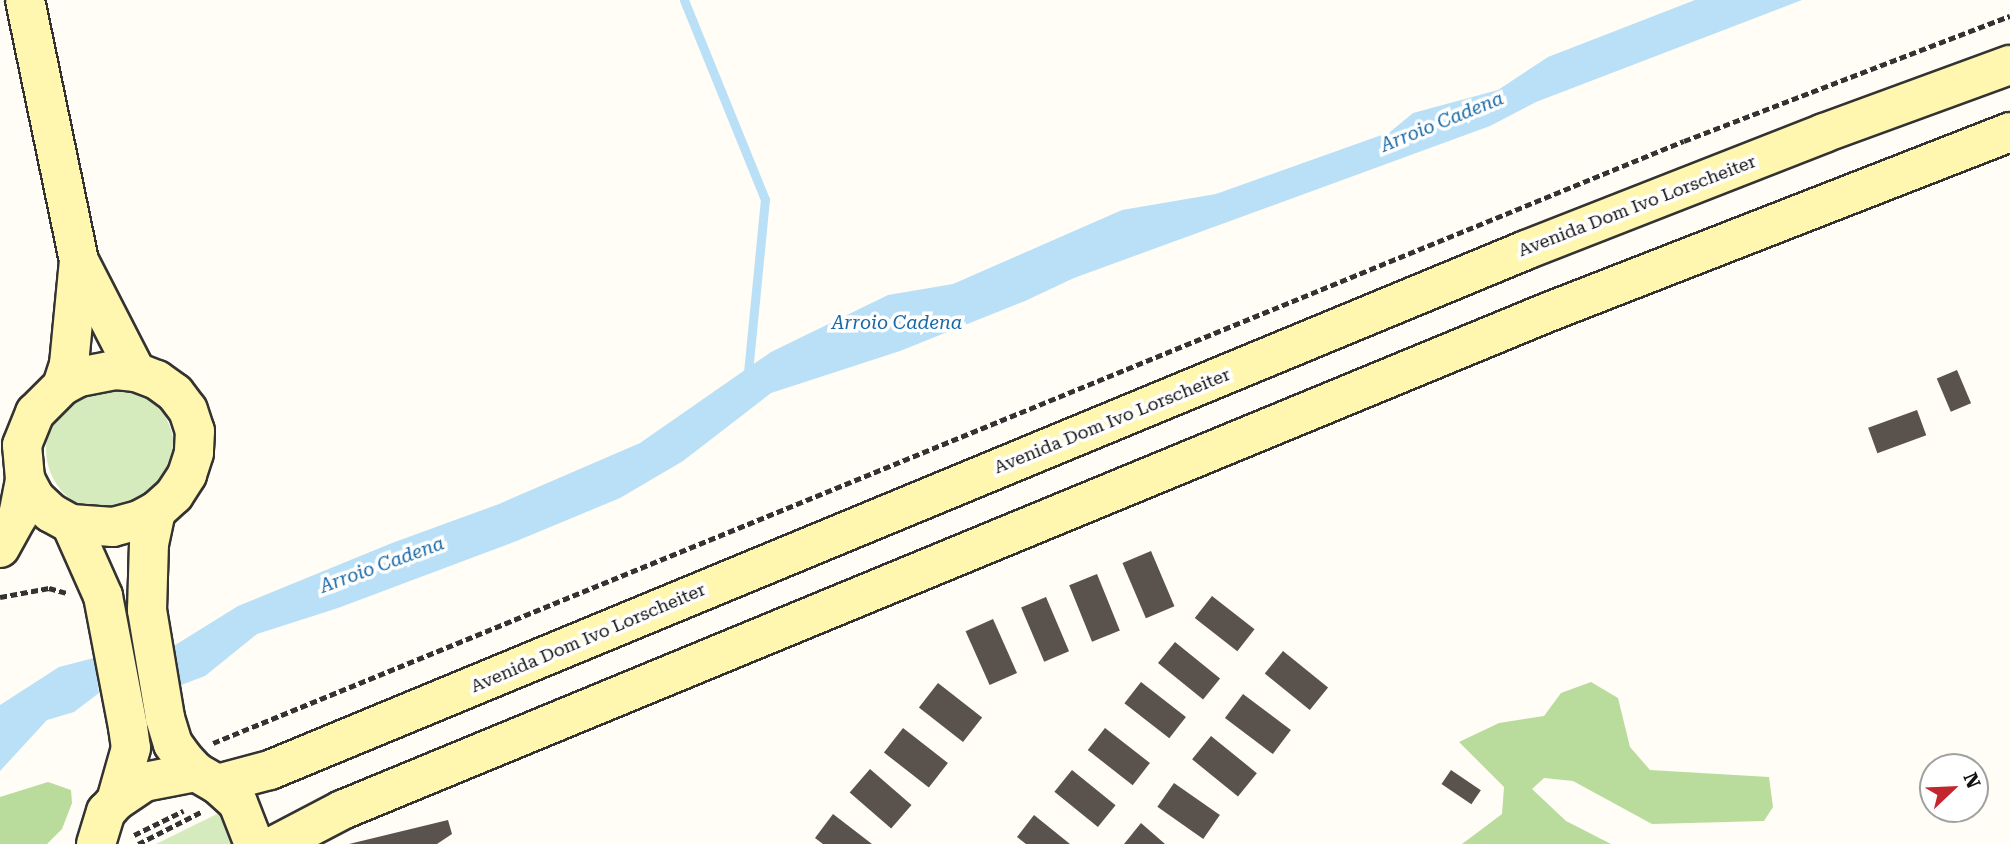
<!DOCTYPE html>
<style>
body{margin:0}
#map{position:relative;width:2010px;height:844px;overflow:hidden;background:#fffdf5;font-family:"Roboto Serif",serif}
div>[style]{position:absolute}
.green>*{inset:0;background:#d5ebbd}
.round{border-radius:50%}
.forest>*{inset:0;background:#b9dc9c}
.water>*{inset:0;background:#b9e0f7}
.stream>*{height:9px;margin:-4.5px;padding:0 4.5px;transform-origin:4.5px;border-radius:4.5px;background:#b9e0f7}
.building>*{inset:0;background:#5a524d;transform-origin:0 0}
.path>*{height:4.5px;margin-top:-2.25px;transform-origin:0;background:repeating-linear-gradient(90deg,#333 0 7px,transparent 0 10.5px)}
.roads{filter:drop-shadow(2px 0 #333) drop-shadow(-2px 0 #333) drop-shadow(0 2px #333) drop-shadow(0 -2px #333)}
.secondary>*{height:38px;margin:-19px;padding:0 19px;transform-origin:19px;border-radius:19px;background:#fff6b0}
span{translate:-50% -50%;white-space:nowrap;text-align:center;line-height:1.15;-webkit-text-stroke:7px #fff;paint-order:stroke}
.street-label{font-size:18px;color:#111}
.water-label{font-size:19px;color:#1768a6;font-style:italic}
.north{position:absolute;left:1919px;top:753px;width:70px;height:70px;box-sizing:border-box;background:#fff;border:2px solid #a0a0a0;border-radius:50%;rotate:67deg;font-size:19px;font-weight:700;line-height:28px;text-align:center;color:#111}
.north::after{content:'';display:block;margin:auto;width:24px;height:32px;background:#c4262e;clip-path:polygon(50% 0,100% 100%,50% 72%,0 100%)}
</style>
<div id="map">
<div class="green">
<i class="round" style="left:46px;top:385px;width:128px;height:128px"></i>
<i style="clip-path:polygon(221px 812px,236px 844px,156px 844px)"></i>
</div>
<div class="forest">
<i style="clip-path:polygon(1591px 682px,1618px 698px,1630px 747px,1650px 770px,1769px 777px,1773px 807px,1764px 821px,1652px 824px,1573px 781px,1544px 778px,1532px 789px,1566px 821px,1611px 844px,1462px 844px,1502px 814px,1504px 787px,1459px 742px,1499px 723px,1544px 716px,1561px 693px)"></i>
<i style="clip-path:polygon(48px 782px,71px 790px,72px 803px,62px 829px,47px 844px,0 844px,0 797px)"></i>
</div>
<div class="water">
<i style="clip-path:polygon(1695px 0,1802px 0,1536px 102px,1490px 126px,1074px 278px,1025px 301px,900px 351px,771px 393px,683px 461px,620px 498px,519px 540px,338px 608px,257px 634px,205px 676px,181px 685px,172px 647px,238px 606px,392px 543px,499px 504px,640px 443px,771px 352px,888px 295px,953px 284px,1122px 210px,1216px 194px,1390px 132px,1413px 113px,1498px 90px,1548px 57px)"></i>
<i style="clip-path:polygon(94px 658px,99px 693px,74px 712px,47px 720px,0 771px,0 705px,59px 667px)"></i>
</div>
<div class="stream">
<i style="left:684px;top:0;width:215px;rotate:67.9deg"></i>
<i style="left:765px;top:199px;width:183px;rotate:95.6deg"></i>
</div>
<div class="building">
<i style="left:1957px;top:370px;width:36px;height:22px;rotate:67deg"></i>
<i style="left:1917px;top:410px;width:27px;height:52px;rotate:70deg"></i>
<i style="left:1151px;top:551px;width:60px;height:31px;rotate:67deg"></i>
<i style="left:1097px;top:574px;width:61px;height:30px;rotate:68deg"></i>
<i style="left:1212px;top:596px;width:54px;height:28px;rotate:38deg"></i>
<i style="left:1046px;top:597px;width:59px;height:27px;rotate:67deg"></i>
<i style="left:993px;top:619px;width:59px;height:30px;rotate:66deg"></i>
<i style="left:1175px;top:642px;width:58px;height:27px;rotate:39deg"></i>
<i style="left:1283px;top:651px;width:58px;height:29px;rotate:39deg"></i>
<i style="left:1141px;top:682px;width:57px;height:27px;rotate:38deg"></i>
<i style="left:938px;top:683px;width:56px;height:31px;rotate:38deg"></i>
<i style="left:1243px;top:694px;width:60px;height:30px;rotate:37deg"></i>
<i style="left:903px;top:728px;width:57px;height:31px;rotate:38deg"></i>
<i style="left:1105px;top:728px;width:57px;height:28px;rotate:38deg"></i>
<i style="left:1211px;top:736px;width:59px;height:30px;rotate:39deg"></i>
<i style="left:870px;top:769px;width:55px;height:31px;rotate:41deg"></i>
<i style="left:1072px;top:770px;width:56px;height:28px;rotate:39deg"></i>
<i style="left:1451px;top:770px;width:36px;height:17px;rotate:34deg"></i>
<i style="left:1174px;top:783px;width:56px;height:29px;rotate:35deg"></i>
<i style="clip-path:polygon(833px 814px,872px 844px,823px 844px,815px 838px)"></i>
<i style="clip-path:polygon(1034px 815px,1070px 844px,1026px 844px,1017px 837px)"></i>
<i style="clip-path:polygon(448px 820px,452px 834px,437px 844px,349px 844px)"></i>
<i style="clip-path:polygon(1141px 823px,1165px 844px,1124px 844px)"></i>
</div>
<div class="path">
<i style="left:0;top:597px;width:50px;rotate:-10.4deg"></i>
<i style="left:49px;top:588px;width:18px;rotate:16deg"></i>
<i style="left:213px;top:743px;width:1589px;rotate:-22.26deg"></i>
<i style="left:1684px;top:141px;width:349px;rotate:-21deg"></i>
<i style="left:134px;top:835px;width:55px;rotate:-26.1deg"></i>
<i style="left:138px;top:844px;width:71px;rotate:-26.9deg"></i>
</div>
<div class="roads">
<div class="secondary">
<i style="left:25px;top:0;width:267px;rotate:78.3deg"></i>
<i style="left:79px;top:261px;width:125px;rotate:62.8deg"></i>
<i style="left:116px;top:370px;width:20px;rotate:6deg"></i>
<i style="left:136px;top:372px;width:22px;rotate:21deg"></i>
<i style="left:157px;top:380px;width:22px;rotate:36deg"></i>
<i style="left:175px;top:393px;width:21px;rotate:53deg"></i>
<i style="left:188px;top:410px;width:22px;rotate:72deg"></i>
<i style="left:195px;top:431px;width:22px;rotate:93deg"></i>
<i style="left:194px;top:453px;width:23px;rotate:108deg"></i>
<i style="left:187px;top:475px;width:24px;rotate:123deg"></i>
<i style="left:174px;top:495px;width:24px;rotate:138deg"></i>
<i style="left:156px;top:511px;width:19px;rotate:152deg"></i>
<i style="left:139px;top:520px;width:27px;rotate:165deg"></i>
<i style="left:113px;top:527px;width:42px;rotate:-175.9deg"></i>
<i style="left:71px;top:524px;width:23px;rotate:-151deg"></i>
<i style="left:51px;top:513px;width:22px;rotate:-137deg"></i>
<i style="left:35px;top:498px;width:21px;rotate:-118deg"></i>
<i style="left:25px;top:479px;width:34px;rotate:-95deg"></i>
<i style="left:22px;top:445px;width:35px;rotate:-68deg"></i>
<i style="left:35px;top:413px;width:38px;rotate:-45deg"></i>
<i style="left:62px;top:386px;width:19px;rotate:-28deg"></i>
<i style="left:79px;top:377px;width:38px;rotate:-11deg"></i>
<i style="left:62px;top:386px;width:23px;rotate:-72deg"></i>
<i style="left:69px;top:364px;width:103px;rotate:-84.5deg"></i>
<i style="left:156px;top:511px;width:33px;rotate:102deg"></i>
<i style="left:149px;top:543px;width:67px;rotate:91.7deg"></i>
<i style="left:147px;top:610px;width:109px;rotate:80.5deg"></i>
<i style="left:165px;top:718px;width:27px;rotate:73deg"></i>
<i style="left:173px;top:744px;width:17px;rotate:54deg"></i>
<i style="left:183px;top:758px;width:19px;rotate:47deg"></i>
<i style="left:196px;top:772px;width:24px;rotate:30deg"></i>
<i style="left:217px;top:784px;width:28px;rotate:42deg"></i>
<i style="left:238px;top:803px;width:44px;rotate:68.7deg"></i>
<i style="left:71px;top:524px;width:79px;rotate:66deg"></i>
<i style="left:103px;top:596px;width:133px;rotate:79.2deg"></i>
<i style="left:128px;top:727px;width:21px;rotate:82deg"></i>
<i style="left:131px;top:748px;width:55px;rotate:105.8deg"></i>
<i style="left:0;top:548px;width:37px;rotate:-61deg"></i>
<i style="left:18px;top:516px;width:38px;rotate:-79deg"></i>
<i style="left:217px;top:784px;width:55px;rotate:-14.8deg"></i>
<i style="left:270px;top:770px;width:1359px;rotate:-22.49deg"></i>
<i style="left:1526px;top:250px;width:320px;rotate:-21.4deg"></i>
<i style="left:1824px;top:133px;width:198px;rotate:-20.1deg"></i>
<i style="left:96px;top:844px;width:34px;rotate:-73deg"></i>
<i style="left:106px;top:812px;width:15px;rotate:-48deg"></i>
<i style="left:116px;top:801px;width:34px;rotate:-34deg"></i>
<i style="left:144px;top:782px;width:53px;rotate:-10.9deg"></i>
<i style="left:277px;top:844px;width:73px;rotate:-27.6deg"></i>
<i style="left:342px;top:810px;width:1303px;rotate:-22.43deg"></i>
<i style="left:1546px;top:313px;width:498px;rotate:-21.3deg"></i>
</div>
</div>
<div class="street-label">
<span style="left:1637px;top:206px;rotate:-21deg">Avenida Dom Ivo Lorscheiter</span>
<span style="left:1112px;top:421px;rotate:-22deg">Avenida Dom Ivo Lorscheiter</span>
<span style="left:588px;top:638px;rotate:-23deg">Avenida Dom Ivo Lorscheiter</span>
</div>
<div class="water-label">
<span style="left:1442px;top:122px;rotate:-22deg">Arroio Cadena</span>
<span style="left:897px;top:323px">Arroio Cadena</span>
<span style="left:382px;top:565px;rotate:-20deg">Arroio Cadena</span>
</div>
<div class="north">N</div>
</div>
